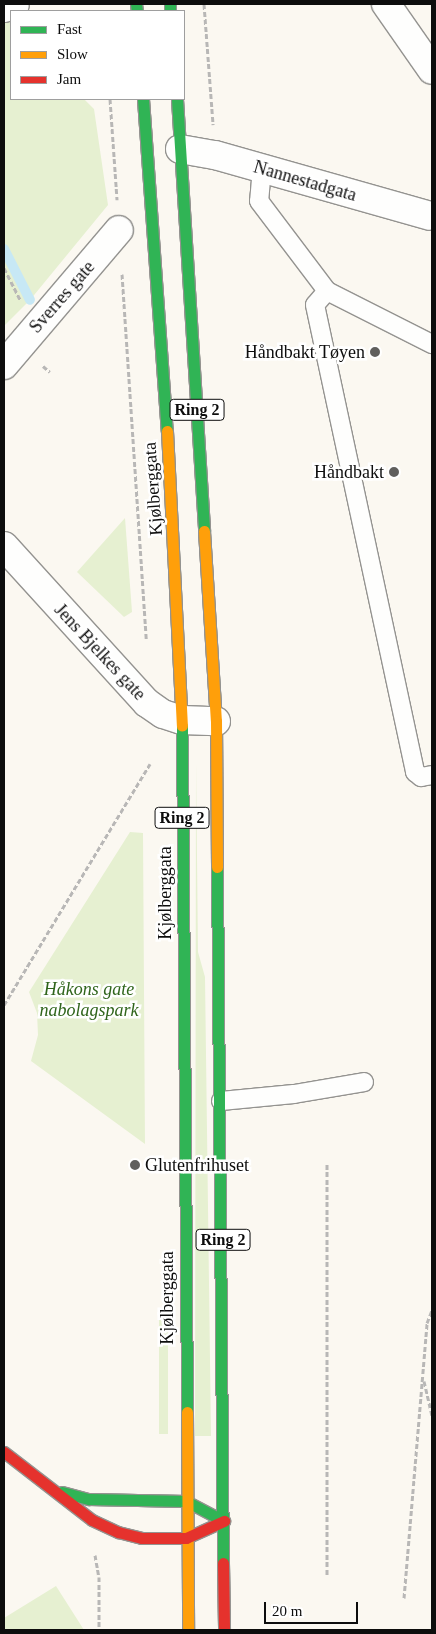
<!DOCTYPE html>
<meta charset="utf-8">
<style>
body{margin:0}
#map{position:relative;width:436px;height:1634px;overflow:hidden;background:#fbf8f1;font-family:Georgia,serif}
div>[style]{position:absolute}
.green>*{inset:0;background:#e6f0d1;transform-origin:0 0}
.stream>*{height:10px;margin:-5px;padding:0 5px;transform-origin:5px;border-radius:5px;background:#c7e8f5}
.path>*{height:3px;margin-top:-1.5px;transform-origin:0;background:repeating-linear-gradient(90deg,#b8b7b6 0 5px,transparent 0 7.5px)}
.roads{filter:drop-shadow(1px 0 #949390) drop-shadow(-1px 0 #949390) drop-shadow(0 1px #949390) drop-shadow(0 -1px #949390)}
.lane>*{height:18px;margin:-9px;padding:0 9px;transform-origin:9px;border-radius:9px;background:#fefefd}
.street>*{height:28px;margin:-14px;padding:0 14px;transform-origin:14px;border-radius:14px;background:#fefefd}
.fast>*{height:11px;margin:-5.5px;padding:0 5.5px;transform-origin:5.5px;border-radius:5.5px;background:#30b455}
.slow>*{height:11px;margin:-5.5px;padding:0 5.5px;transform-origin:5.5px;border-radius:5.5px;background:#ff9f0a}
.jam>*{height:11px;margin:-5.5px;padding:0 5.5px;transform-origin:5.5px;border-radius:5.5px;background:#e5322d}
.dots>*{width:14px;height:14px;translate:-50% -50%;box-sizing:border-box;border:2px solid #fff;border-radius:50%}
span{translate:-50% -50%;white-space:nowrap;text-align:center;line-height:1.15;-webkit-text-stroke:5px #fff;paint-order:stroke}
.shield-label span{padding:1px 4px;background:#fff;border:1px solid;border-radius:4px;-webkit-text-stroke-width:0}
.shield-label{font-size:16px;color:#0d0d0d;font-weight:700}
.street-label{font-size:18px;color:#0d0d0d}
.poi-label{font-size:18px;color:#0d0d0d}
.right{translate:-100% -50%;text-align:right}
.left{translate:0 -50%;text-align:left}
.park-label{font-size:18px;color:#30651c;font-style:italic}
.frame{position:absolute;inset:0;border:5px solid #0d0d0d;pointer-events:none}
.legend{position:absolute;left:10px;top:10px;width:175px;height:90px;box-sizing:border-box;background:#fff;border:1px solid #9e9e9e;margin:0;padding:6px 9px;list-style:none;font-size:15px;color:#0d0d0d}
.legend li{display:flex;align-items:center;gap:10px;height:25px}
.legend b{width:25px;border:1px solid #9e9e9e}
.scale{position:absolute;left:264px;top:1602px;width:94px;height:22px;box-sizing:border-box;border:2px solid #0d0d0d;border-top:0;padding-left:6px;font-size:15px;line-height:18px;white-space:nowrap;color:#0d0d0d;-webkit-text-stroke:4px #fff;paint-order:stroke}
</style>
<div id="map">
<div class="green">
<i style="clip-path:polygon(11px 21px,11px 99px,84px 99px,94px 109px,108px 205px,30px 300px,4px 326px,4px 23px)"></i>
<i style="clip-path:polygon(125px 518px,132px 612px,124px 617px,77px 572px)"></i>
<i style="clip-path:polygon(196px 762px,198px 952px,205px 977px,211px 1436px,195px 1436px)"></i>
<i style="clip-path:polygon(130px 832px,143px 833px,145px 1144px,31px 1061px,38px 1035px,37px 1013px,29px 992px)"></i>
<i style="left:159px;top:1314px;width:9px;height:120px"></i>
<i style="clip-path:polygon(56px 1586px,84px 1630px,4px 1630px,4px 1618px)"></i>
</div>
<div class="stream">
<i style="left:4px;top:249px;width:57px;rotate:63deg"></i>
</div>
<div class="path">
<i style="left:204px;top:4px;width:121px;rotate:85.7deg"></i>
<i style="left:110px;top:99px;width:101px;rotate:86deg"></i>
<i style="left:4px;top:268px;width:37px;rotate:63deg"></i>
<i style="left:122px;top:274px;width:366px;rotate:86.2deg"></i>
<i style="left:43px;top:366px;width:9px;rotate:41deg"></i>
<i style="left:4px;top:1005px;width:282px;rotate:-58.8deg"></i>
<i style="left:327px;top:1164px;width:412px;rotate:90deg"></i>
<i style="left:424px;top:1381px;width:35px;rotate:77deg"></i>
<i style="left:95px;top:1555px;width:22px;rotate:80deg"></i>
<i style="left:99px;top:1577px;width:53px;rotate:90deg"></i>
<i style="left:404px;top:1598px;width:276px;rotate:-85.2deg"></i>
<i style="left:427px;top:1323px;width:14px;rotate:-69deg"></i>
</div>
<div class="roads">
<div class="lane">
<i style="left:262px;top:168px;width:33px;rotate:95deg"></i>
<i style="left:259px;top:201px;width:113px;rotate:52.9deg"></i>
<i style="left:327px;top:291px;width:118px;rotate:26.8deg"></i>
<i style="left:327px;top:291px;width:18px;rotate:131deg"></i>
<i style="left:315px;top:305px;width:478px;rotate:77.9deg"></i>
<i style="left:415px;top:772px;width:8px;rotate:40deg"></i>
<i style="left:421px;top:777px;width:11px;rotate:-10deg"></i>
<i style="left:221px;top:1101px;width:73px;rotate:-5.5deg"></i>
<i style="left:294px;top:1094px;width:71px;rotate:-9.7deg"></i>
</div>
<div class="street">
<i style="left:386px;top:4px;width:80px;rotate:55.1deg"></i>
<i style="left:4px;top:8px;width:11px;rotate:-15deg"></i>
<i style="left:180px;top:149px;width:36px;rotate:10deg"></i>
<i style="left:215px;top:155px;width:223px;rotate:15.8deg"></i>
<i style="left:4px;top:365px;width:177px;rotate:-49.6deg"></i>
<i style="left:4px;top:546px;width:212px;rotate:47.7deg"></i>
<i style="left:147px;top:703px;width:19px;rotate:35deg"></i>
<i style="left:163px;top:714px;width:20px;rotate:18deg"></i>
<i style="left:182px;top:720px;width:34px;rotate:2deg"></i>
</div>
<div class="fast">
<i style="left:136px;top:4px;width:7px;rotate:82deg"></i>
<i style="left:170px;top:4px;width:7px;rotate:90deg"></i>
<i style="left:143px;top:99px;width:333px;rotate:85.9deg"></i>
<i style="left:177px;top:99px;width:433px;rotate:86.4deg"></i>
<i style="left:182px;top:726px;width:686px;rotate:89.58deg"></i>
<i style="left:217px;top:867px;width:696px;rotate:89.51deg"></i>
<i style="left:62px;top:1492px;width:28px;rotate:15deg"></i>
<i style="left:89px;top:1499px;width:97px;rotate:1.2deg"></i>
<i style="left:186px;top:1501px;width:43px;rotate:27.8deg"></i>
</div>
<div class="slow">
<i style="left:167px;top:431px;width:295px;rotate:87.1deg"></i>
<i style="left:204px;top:531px;width:190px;rotate:86.4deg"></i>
<i style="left:216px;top:721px;width:146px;rotate:89.6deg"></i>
<i style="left:187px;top:1412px;width:218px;rotate:89.7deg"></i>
</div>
<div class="jam">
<i style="left:4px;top:1452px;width:111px;rotate:37.7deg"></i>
<i style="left:92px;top:1520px;width:29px;rotate:25deg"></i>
<i style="left:118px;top:1532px;width:25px;rotate:14deg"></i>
<i style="left:142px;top:1538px;width:44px"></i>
<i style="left:186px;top:1538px;width:42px;rotate:-24.1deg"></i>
<i style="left:223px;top:1563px;width:67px;rotate:89.1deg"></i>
</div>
</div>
<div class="dots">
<i style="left:375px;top:352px;background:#605f5d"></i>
<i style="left:394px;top:472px;background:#605f5d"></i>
<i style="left:135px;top:1165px;background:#605f5d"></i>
</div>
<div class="shield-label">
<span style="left:197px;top:410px">Ring 2</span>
<span style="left:182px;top:818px">Ring 2</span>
<span style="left:223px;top:1240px">Ring 2</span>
</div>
<div class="street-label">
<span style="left:305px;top:181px;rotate:16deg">Nannestadgata</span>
<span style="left:62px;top:297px;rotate:-49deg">Sverres gate</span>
<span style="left:153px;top:489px;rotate:-94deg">Kjølberggata</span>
<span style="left:100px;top:652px;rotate:47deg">Jens Bjelkes gate</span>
<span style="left:165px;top:893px;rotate:-90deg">Kjølberggata</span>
<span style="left:167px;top:1298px;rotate:-90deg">Kjølberggata</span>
</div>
<div class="poi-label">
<span class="right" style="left:365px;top:352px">Håndbakt Tøyen</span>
<span class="right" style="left:384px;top:472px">Håndbakt</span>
<span class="left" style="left:145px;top:1165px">Glutenfrihuset</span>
</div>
<div class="park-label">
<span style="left:89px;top:1000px">Håkons gate<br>nabolagspark</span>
</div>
<div class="frame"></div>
<ul class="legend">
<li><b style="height:6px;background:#30b455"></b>Fast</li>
<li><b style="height:6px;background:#ff9f0a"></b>Slow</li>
<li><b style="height:6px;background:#e5322d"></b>Jam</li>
</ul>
<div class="scale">20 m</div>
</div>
